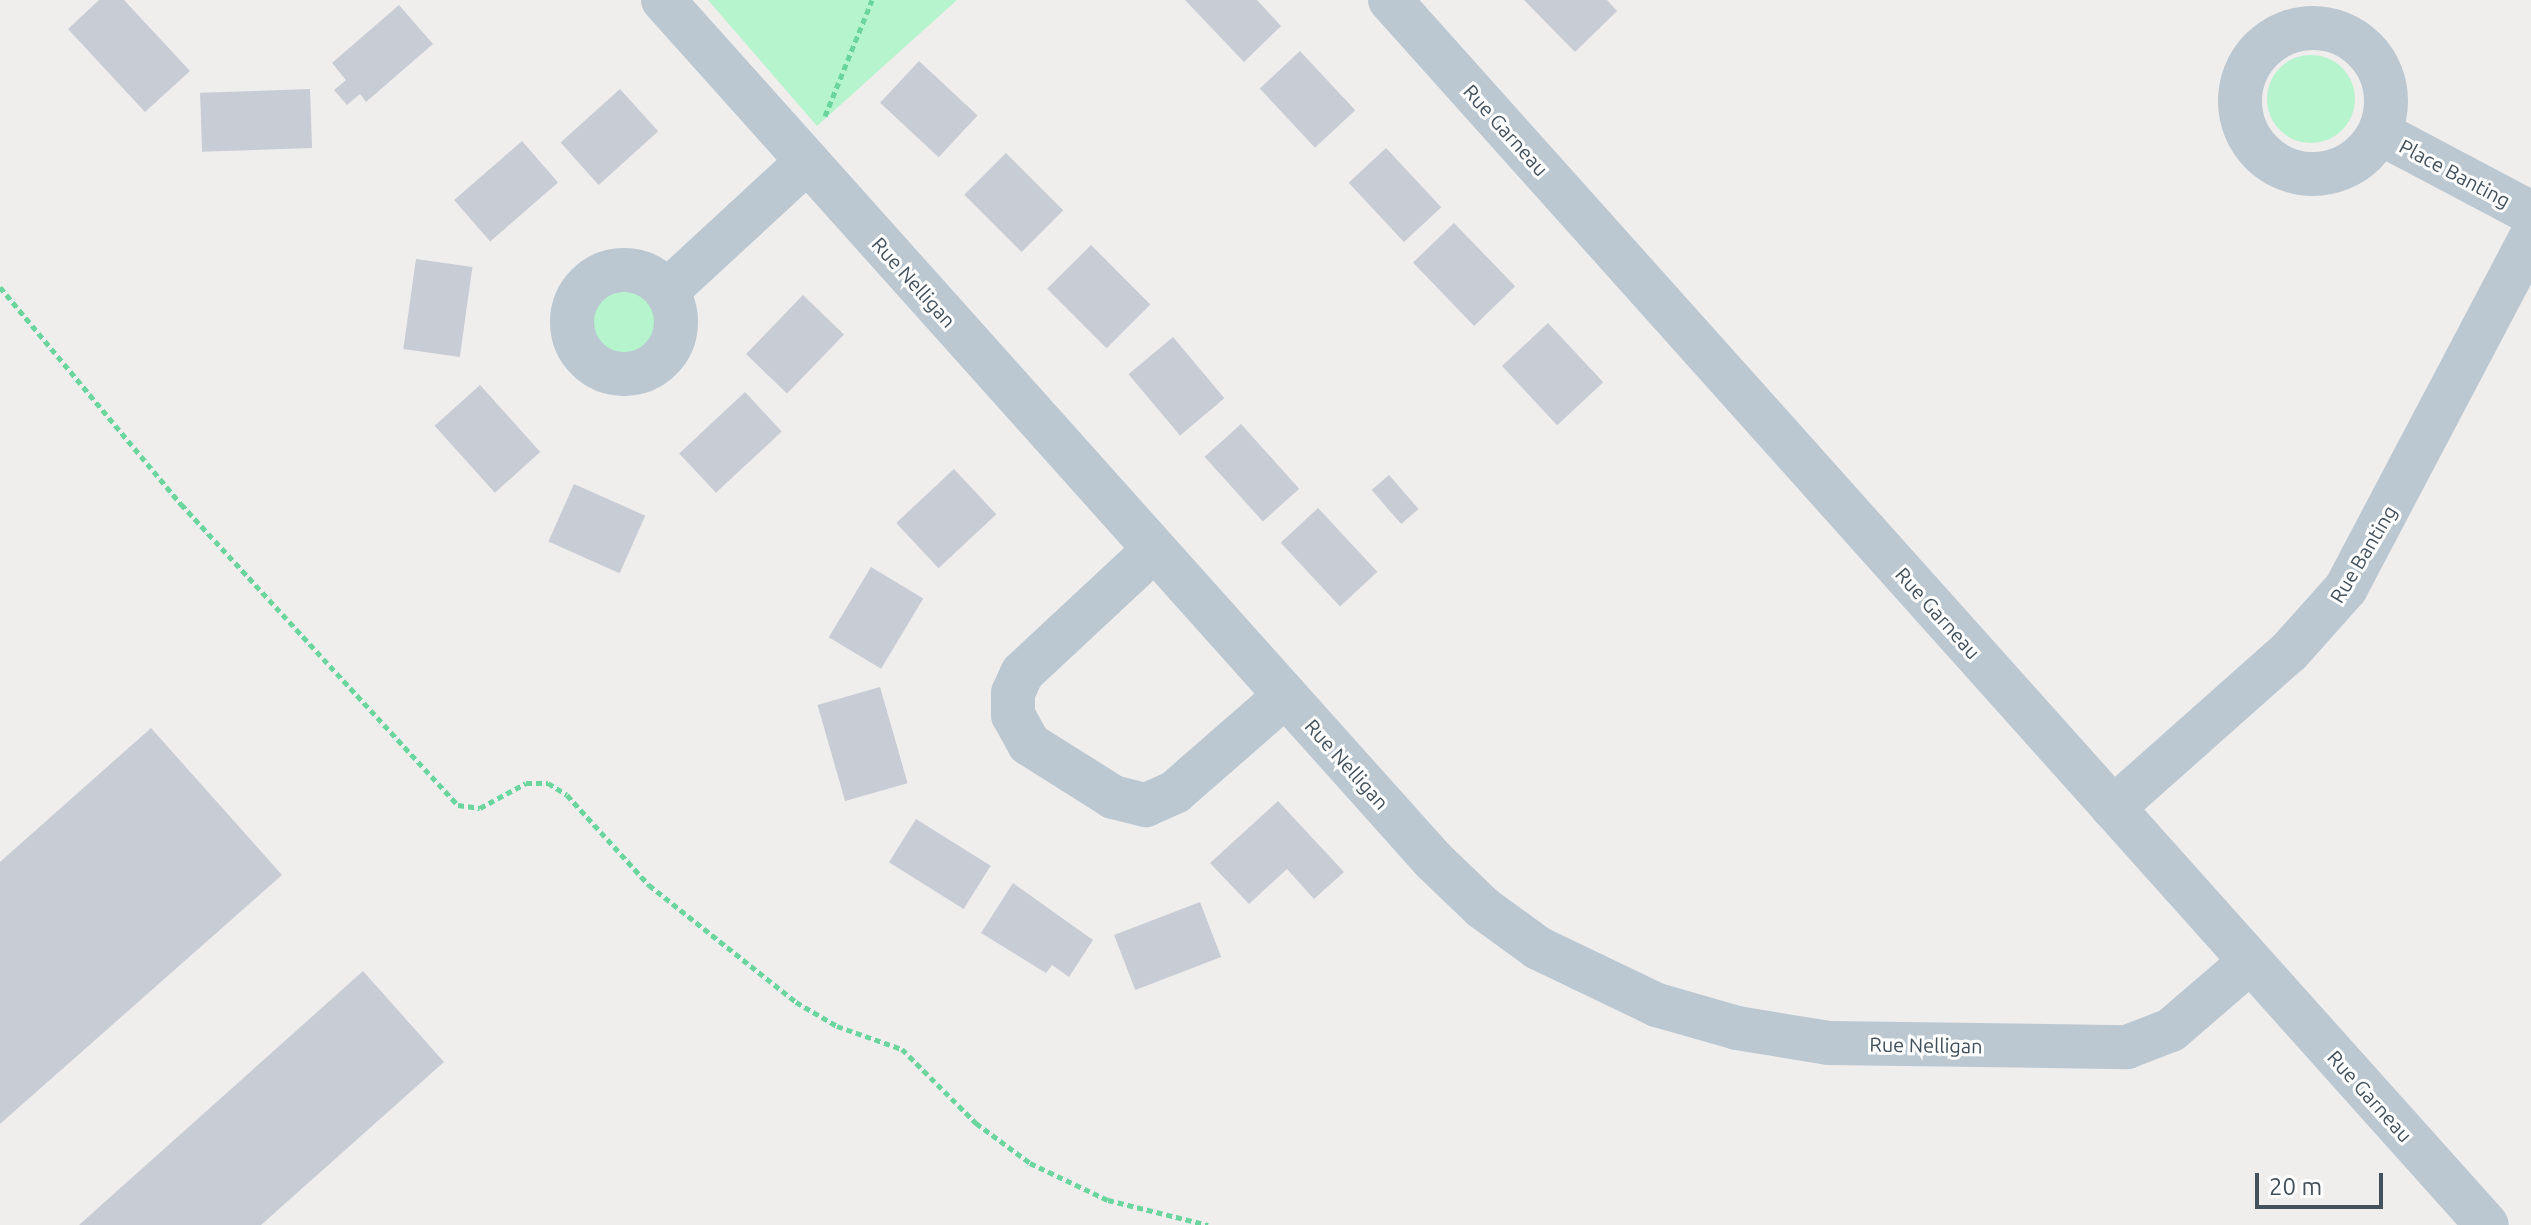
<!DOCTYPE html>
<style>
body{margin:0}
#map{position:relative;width:2531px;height:1225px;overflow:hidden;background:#f0eded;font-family:Ubuntu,sans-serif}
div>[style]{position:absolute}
.green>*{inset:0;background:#b5f4cc}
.round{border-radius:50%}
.building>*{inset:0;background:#c8ccd4;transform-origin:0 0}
.path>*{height:5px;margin-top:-2.5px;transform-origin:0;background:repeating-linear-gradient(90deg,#6ad59d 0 6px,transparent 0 10px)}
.street>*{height:44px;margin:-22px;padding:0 22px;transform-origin:22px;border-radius:22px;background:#bbc8d1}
.street>.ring{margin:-22px;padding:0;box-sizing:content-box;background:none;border:44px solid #bbc8d1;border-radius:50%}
span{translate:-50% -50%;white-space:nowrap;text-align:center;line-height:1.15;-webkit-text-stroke:6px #fff;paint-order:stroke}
.street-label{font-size:20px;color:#43515c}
.scale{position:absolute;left:2255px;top:1173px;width:128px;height:36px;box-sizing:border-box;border:4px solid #43515c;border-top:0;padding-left:10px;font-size:24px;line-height:28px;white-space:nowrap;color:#43515c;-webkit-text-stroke:6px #fff;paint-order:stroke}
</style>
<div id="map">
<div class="green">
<i style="clip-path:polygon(708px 0,957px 0,817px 126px)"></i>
<i class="round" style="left:2267px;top:55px;width:88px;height:88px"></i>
<i class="round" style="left:588px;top:287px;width:70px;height:70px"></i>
</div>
<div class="building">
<i style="clip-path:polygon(99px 0,124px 0,190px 71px,145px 112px,68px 29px)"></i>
<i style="clip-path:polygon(1185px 0,1257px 0,1281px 26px,1244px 62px)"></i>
<i style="clip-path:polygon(1524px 0,1607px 0,1617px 11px,1575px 52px)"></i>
<i style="clip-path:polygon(399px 5px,433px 44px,366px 102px,360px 94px,347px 105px,334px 90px,346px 80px,332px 63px)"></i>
<i style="left:1300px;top:51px;width:81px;height:55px;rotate:47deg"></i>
<i style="left:919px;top:61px;width:80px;height:57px;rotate:43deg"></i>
<i style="left:310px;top:89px;width:59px;height:110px;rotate:88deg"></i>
<i style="left:620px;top:89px;width:57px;height:80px;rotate:48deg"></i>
<i style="left:522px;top:141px;width:55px;height:90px;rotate:49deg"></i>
<i style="left:1386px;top:148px;width:81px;height:51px;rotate:47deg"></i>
<i style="left:1006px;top:153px;width:81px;height:59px;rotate:45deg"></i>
<i style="left:1454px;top:223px;width:88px;height:57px;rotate:46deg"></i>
<i style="left:1091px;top:245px;width:84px;height:62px;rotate:45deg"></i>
<i style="left:416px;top:259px;width:57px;height:91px;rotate:8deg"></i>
<i style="left:803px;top:295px;width:57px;height:82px;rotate:44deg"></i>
<i style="left:1548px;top:323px;width:81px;height:63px;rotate:47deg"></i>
<i style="left:1173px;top:337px;width:80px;height:58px;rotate:50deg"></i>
<i style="left:480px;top:385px;width:90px;height:61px;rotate:48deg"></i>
<i style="left:745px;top:392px;width:54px;height:90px;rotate:47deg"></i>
<i style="left:1241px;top:424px;width:87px;height:49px;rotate:48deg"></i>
<i style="left:954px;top:469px;width:62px;height:79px;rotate:47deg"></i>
<i style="left:1389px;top:475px;width:45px;height:23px;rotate:49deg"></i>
<i style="left:574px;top:484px;width:78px;height:63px;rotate:24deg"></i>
<i style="left:1318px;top:508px;width:87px;height:51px;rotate:47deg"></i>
<i style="left:871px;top:567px;width:61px;height:82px;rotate:31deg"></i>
<i style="left:880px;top:687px;width:100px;height:65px;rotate:74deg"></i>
<i style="clip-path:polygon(151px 728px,282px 875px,0 1124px,0 862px)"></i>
<i style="clip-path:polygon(1278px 801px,1344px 872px,1314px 899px,1287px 869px,1249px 904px,1210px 863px)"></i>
<i style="left:916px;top:819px;width:88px;height:51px;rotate:32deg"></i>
<i style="clip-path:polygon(1013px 883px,1093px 940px,1069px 977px,1052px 965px,1046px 973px,981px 933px)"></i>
<i style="left:1200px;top:902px;width:59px;height:92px;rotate:69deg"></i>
<i style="clip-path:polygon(363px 971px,444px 1062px,261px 1225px,79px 1225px)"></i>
</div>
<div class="path">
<i style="left:825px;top:116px;width:125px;rotate:-67.9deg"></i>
<i style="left:0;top:287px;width:283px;rotate:50.2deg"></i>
<i style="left:181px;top:504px;width:409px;rotate:47.4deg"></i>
<i style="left:458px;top:805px;width:22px;rotate:8deg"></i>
<i style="left:480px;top:808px;width:52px;rotate:-28.5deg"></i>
<i style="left:526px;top:783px;width:22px"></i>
<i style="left:548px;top:783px;width:22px;rotate:32deg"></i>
<i style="left:567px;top:795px;width:122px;rotate:47.7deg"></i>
<i style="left:649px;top:885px;width:188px;rotate:38.5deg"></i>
<i style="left:796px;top:1002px;width:48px;rotate:30.3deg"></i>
<i style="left:837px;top:1026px;width:69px;rotate:19.5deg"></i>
<i style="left:902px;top:1049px;width:105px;rotate:45deg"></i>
<i style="left:976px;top:1123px;width:67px;rotate:36.5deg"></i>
<i style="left:1030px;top:1163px;width:86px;rotate:25.4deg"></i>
<i style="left:1108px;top:1200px;width:103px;rotate:14deg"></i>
</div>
<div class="street">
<i style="left:663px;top:0;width:1154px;rotate:48.16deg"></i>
<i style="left:1433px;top:860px;width:69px;rotate:43.8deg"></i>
<i style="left:1483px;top:908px;width:68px;rotate:36deg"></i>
<i style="left:1538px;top:948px;width:132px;rotate:25.6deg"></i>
<i style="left:1657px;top:1005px;width:83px;rotate:16deg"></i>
<i style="left:1737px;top:1028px;width:93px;rotate:9.3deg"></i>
<i style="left:1829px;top:1043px;width:298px;rotate:0.8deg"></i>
<i style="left:2127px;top:1047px;width:47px;rotate:-21.1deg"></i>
<i style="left:2171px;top:1030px;width:104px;rotate:-40.7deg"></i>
<i style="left:1390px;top:0;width:1644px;rotate:48.16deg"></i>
<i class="ring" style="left:2240px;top:28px;width:102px;height:102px"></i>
<i style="left:2380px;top:133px;width:171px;rotate:27.9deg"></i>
<i class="ring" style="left:572px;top:270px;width:60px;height:60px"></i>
<i style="left:667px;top:291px;width:190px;rotate:-42.7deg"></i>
<i style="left:1154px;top:550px;width:180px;rotate:137deg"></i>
<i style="left:1022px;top:673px;width:22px;rotate:114deg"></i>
<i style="left:1013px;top:693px;width:22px;rotate:90deg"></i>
<i style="left:1013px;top:715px;width:33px;rotate:61deg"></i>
<i style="left:1029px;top:744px;width:99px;rotate:32.2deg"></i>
<i style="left:1113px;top:797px;width:34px;rotate:14deg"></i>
<i style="left:1146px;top:805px;width:32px;rotate:-24deg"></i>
<i style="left:1175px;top:792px;width:146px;rotate:-41.1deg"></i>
<i style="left:2113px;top:808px;width:235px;rotate:-41.6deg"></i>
<i style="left:2289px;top:652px;width:86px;rotate:-48.3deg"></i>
<i style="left:2346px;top:588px;width:397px;rotate:-62.2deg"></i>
</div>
<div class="street-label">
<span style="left:1506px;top:130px;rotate:48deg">Rue Garneau</span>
<span style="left:2455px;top:173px;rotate:28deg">Place Banting</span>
<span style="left:914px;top:282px;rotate:48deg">Rue Nelligan</span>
<span style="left:2363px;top:554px;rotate:-59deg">Rue Banting</span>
<span style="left:1938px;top:613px;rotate:48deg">Rue Garneau</span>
<span style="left:1347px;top:764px;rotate:48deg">Rue Nelligan</span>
<span style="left:1926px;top:1045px;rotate:1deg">Rue Nelligan</span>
<span style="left:2370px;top:1096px;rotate:48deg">Rue Garneau</span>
</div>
<div class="scale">20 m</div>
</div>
